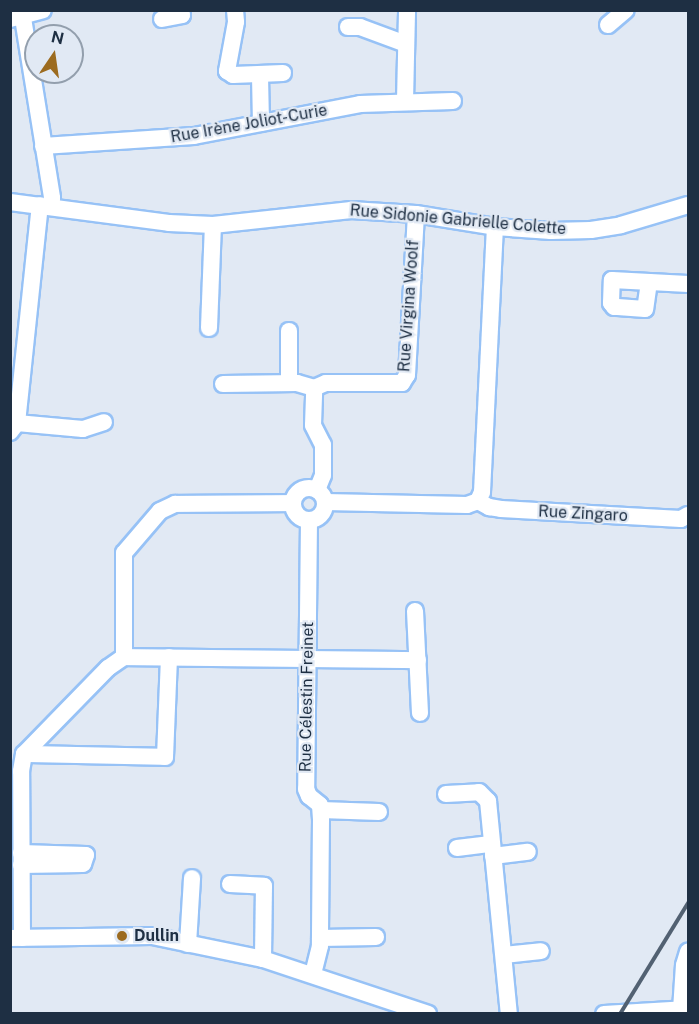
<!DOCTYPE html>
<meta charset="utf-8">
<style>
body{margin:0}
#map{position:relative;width:699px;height:1024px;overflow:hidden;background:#e1e9f4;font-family:"Public Sans",sans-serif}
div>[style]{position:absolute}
.roads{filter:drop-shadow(2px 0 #97c2f6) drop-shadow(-2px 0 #97c2f6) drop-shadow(0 2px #97c2f6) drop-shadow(0 -2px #97c2f6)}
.minor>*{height:16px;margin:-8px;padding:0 8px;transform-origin:8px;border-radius:8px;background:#fff}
.minor>.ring{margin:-8px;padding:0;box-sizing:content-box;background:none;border:16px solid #fff;border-radius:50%}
.rail>*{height:4px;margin:-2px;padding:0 2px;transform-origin:2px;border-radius:2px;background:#526172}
.dots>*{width:16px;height:16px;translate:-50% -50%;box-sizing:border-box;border:3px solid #e1e9f4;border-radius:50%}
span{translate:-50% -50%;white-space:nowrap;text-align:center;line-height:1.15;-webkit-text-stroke:4.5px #e1e9f4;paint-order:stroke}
.street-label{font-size:16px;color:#1e2f43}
.poi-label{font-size:16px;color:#1e2f43;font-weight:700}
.left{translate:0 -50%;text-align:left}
.frame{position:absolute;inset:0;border:12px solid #1e2f43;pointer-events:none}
.north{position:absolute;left:24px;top:24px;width:60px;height:60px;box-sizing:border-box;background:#e1e9f4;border:2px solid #939fad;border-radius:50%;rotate:13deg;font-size:16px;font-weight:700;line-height:24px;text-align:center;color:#1e2f43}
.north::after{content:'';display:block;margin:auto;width:21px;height:27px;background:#9c6b1f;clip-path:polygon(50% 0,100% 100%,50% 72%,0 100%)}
</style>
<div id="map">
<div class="roads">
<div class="minor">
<i style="left:235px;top:10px;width:12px;rotate:85deg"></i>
<i style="left:236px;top:22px;width:50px;rotate:100.4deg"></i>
<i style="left:227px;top:71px;width:7px;rotate:34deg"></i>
<i style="left:233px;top:75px;width:50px;rotate:-2.3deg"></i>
<i style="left:23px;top:18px;width:182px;rotate:80.8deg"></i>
<i style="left:52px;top:198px;width:8px;rotate:97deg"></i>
<i style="left:10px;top:19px;width:34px;rotate:-15deg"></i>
<i style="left:162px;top:19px;width:20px;rotate:-11deg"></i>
<i style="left:182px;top:15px;width:5px;rotate:-101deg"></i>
<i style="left:608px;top:25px;width:23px;rotate:-40deg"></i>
<i style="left:348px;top:27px;width:12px"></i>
<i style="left:360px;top:27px;width:49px;rotate:20.3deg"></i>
<i style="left:260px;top:76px;width:47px;rotate:88.8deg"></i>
<i style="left:405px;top:101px;width:91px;rotate:-88.7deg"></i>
<i style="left:43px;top:146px;width:151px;rotate:-3.8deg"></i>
<i style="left:194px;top:136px;width:169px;rotate:-10.9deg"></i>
<i style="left:360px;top:104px;width:93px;rotate:-1.8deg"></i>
<i style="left:10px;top:202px;width:160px;rotate:7.5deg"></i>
<i style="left:169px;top:223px;width:44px;rotate:2.6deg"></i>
<i style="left:213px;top:225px;width:139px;rotate:-6.2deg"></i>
<i style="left:351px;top:210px;width:65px;rotate:3.5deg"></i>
<i style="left:416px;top:214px;width:80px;rotate:9.3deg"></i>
<i style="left:495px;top:227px;width:56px;rotate:4.1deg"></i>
<i style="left:551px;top:231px;width:40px;rotate:-1.4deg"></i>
<i style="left:591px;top:230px;width:30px;rotate:-9deg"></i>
<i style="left:621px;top:225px;width:70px;rotate:-16.6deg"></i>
<i style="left:649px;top:282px;width:27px;rotate:98deg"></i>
<i style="left:645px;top:309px;width:31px;rotate:-176deg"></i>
<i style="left:614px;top:307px;width:5px;rotate:-127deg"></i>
<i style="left:611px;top:303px;width:23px;rotate:-88deg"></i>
<i style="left:612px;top:280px;width:76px;rotate:3deg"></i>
<i style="left:209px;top:328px;width:103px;rotate:-87.8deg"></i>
<i style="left:289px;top:383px;width:52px;rotate:-90deg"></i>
<i style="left:223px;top:384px;width:74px;rotate:-0.8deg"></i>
<i style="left:297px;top:383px;width:18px;rotate:16deg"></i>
<i style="left:17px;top:423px;width:66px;rotate:5.2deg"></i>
<i style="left:83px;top:429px;width:22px;rotate:-18deg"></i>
<i style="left:10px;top:432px;width:11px;rotate:-52deg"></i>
<i style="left:17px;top:423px;width:219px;rotate:-84deg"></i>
<i class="ring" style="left:293px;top:488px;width:16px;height:16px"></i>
<i style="left:317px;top:490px;width:16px;rotate:-68deg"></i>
<i style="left:323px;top:475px;width:30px;rotate:-90deg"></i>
<i style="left:323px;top:445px;width:22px;rotate:-117deg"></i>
<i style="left:313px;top:425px;width:37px;rotate:-88deg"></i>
<i style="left:314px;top:388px;width:13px;rotate:-23deg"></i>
<i style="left:326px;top:383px;width:76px"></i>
<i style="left:402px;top:383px;width:9px;rotate:-58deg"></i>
<i style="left:407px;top:375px;width:161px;rotate:-86.8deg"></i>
<i style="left:478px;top:501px;width:13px;rotate:29deg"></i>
<i style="left:489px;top:507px;width:12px;rotate:9deg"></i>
<i style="left:501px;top:509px;width:180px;rotate:3.2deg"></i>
<i style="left:681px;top:519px;width:8px;rotate:-30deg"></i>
<i style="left:325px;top:502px;width:142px;rotate:1.2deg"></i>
<i style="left:467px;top:505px;width:12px;rotate:-20deg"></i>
<i style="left:478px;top:501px;width:10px;rotate:-66deg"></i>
<i style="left:482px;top:492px;width:265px;rotate:-87.2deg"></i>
<i style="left:309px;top:520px;width:269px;rotate:90.6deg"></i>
<i style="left:306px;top:789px;width:8px;rotate:67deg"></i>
<i style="left:309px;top:796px;width:14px;rotate:39deg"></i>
<i style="left:320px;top:805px;width:14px;rotate:86deg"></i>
<i style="left:321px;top:819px;width:127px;rotate:90.5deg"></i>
<i style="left:320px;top:946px;width:29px;rotate:104deg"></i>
<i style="left:415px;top:611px;width:102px;rotate:87.2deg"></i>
<i style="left:124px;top:657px;width:104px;rotate:-90deg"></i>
<i style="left:124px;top:553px;width:55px;rotate:-49.4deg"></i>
<i style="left:160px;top:511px;width:17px;rotate:-25deg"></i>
<i style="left:175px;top:504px;width:118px;rotate:-0.5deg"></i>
<i style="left:124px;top:657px;width:294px;rotate:0.6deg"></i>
<i style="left:24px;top:754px;width:141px;rotate:1.2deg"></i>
<i style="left:165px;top:757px;width:100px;rotate:-87.7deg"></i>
<i style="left:446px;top:794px;width:33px;rotate:-3deg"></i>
<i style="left:479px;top:792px;width:13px;rotate:45deg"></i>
<i style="left:488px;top:801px;width:214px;rotate:84.4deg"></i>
<i style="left:321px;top:810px;width:58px;rotate:2deg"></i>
<i style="left:457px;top:848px;width:34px;rotate:-7deg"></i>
<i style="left:21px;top:853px;width:65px;rotate:1.8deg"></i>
<i style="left:86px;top:855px;width:9px;rotate:108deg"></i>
<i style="left:83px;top:864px;width:62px;rotate:179.1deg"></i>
<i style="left:493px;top:856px;width:35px;rotate:-7deg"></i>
<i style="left:230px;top:884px;width:34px;rotate:3deg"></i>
<i style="left:264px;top:886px;width:73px;rotate:90.8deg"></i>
<i style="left:10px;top:938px;width:142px;rotate:-0.8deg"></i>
<i style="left:152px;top:936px;width:113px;rotate:11.7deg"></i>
<i style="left:263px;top:959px;width:174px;rotate:18.4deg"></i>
<i style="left:22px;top:938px;width:167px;rotate:-90.3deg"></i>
<i style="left:21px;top:771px;width:17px;rotate:-80deg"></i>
<i style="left:24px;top:754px;width:120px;rotate:-45.7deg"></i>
<i style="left:108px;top:668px;width:19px;rotate:-35deg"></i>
<i style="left:320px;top:938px;width:56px;rotate:-1deg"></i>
<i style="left:188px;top:944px;width:66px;rotate:-86.5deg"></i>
<i style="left:504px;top:955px;width:37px;rotate:-6deg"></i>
<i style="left:681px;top:1010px;width:45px;rotate:-86.2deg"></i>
<i style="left:684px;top:965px;width:14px;rotate:-73deg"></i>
<i style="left:604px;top:1014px;width:84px;rotate:-3.4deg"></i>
</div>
</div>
<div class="rail">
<i style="left:620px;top:1014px;width:130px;rotate:-58.5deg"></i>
</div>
<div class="dots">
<i style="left:122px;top:936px;background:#9c6b1f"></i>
</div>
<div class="street-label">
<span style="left:249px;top:124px;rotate:-10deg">Rue Irène Joliot-Curie</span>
<span style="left:458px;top:220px;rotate:5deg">Rue Sidonie Gabrielle Colette</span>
<span style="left:409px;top:306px;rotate:-86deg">Rue Virgina Woolf</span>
<span style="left:583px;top:514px;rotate:3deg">Rue Zingaro</span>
<span style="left:307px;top:697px;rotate:-89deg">Rue Célestin Freinet</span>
</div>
<div class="poi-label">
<span class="left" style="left:134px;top:936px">Dullin</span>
</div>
<div class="frame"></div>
<div class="north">N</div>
</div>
